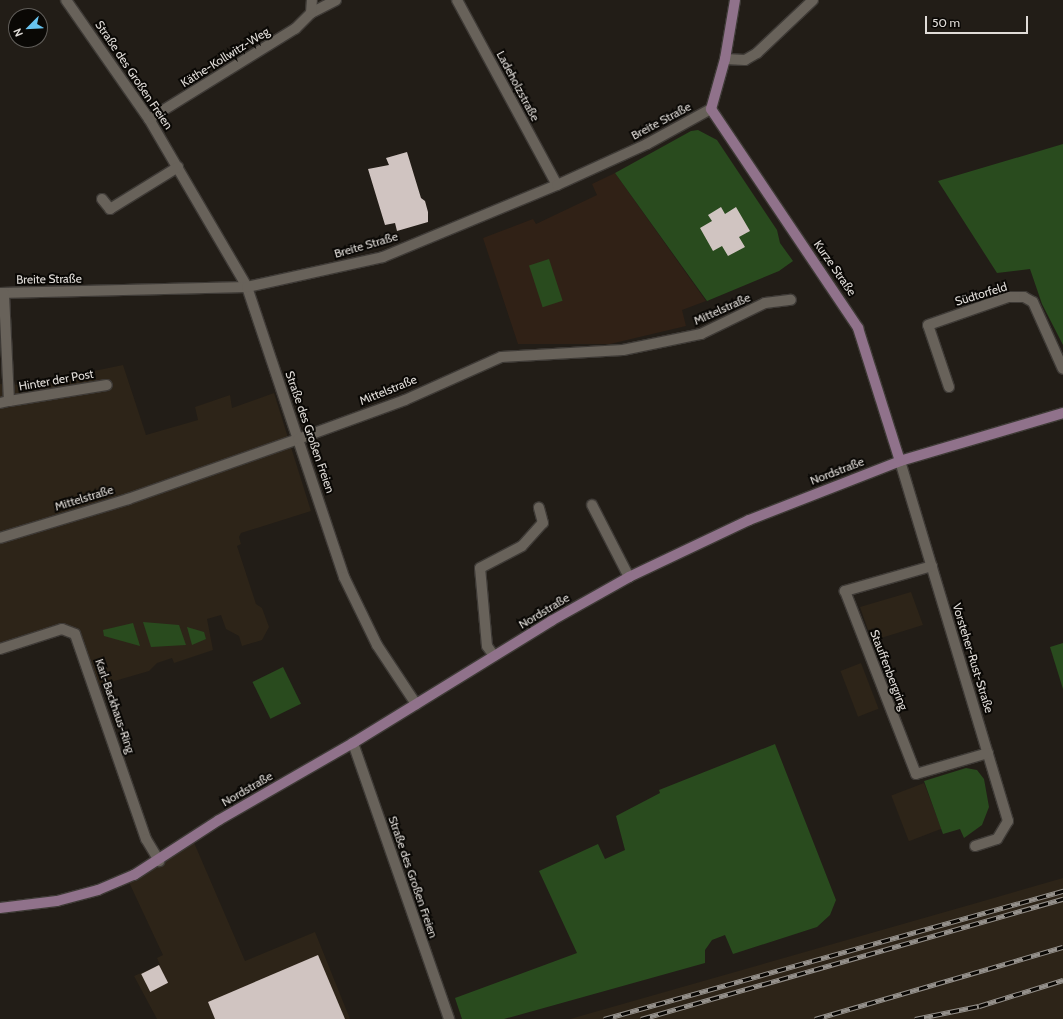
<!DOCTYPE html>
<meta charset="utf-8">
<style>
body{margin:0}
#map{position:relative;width:1063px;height:1019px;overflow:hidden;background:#221d17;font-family:Cabin,sans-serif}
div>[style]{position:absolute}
.built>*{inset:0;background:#2d2418;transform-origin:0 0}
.education>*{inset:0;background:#302116}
.green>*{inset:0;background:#294b1e;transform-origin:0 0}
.building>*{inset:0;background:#d0c4c1;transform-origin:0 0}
.roads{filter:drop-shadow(1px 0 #3e3a36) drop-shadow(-1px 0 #3e3a36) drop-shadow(0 1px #3e3a36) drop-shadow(0 -1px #3e3a36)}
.street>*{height:10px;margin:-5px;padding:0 5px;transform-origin:5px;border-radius:5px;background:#68625a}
.secondary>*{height:10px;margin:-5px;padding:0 5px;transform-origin:5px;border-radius:5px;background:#90728b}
.rail>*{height:4.5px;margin-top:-2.25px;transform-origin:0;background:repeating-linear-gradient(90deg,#0a0805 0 9px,#95918c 0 18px);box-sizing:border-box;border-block:1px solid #95918c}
span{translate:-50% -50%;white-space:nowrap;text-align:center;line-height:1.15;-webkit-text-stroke:4px #0a0805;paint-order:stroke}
.street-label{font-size:12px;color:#e0dcd8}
.north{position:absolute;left:8px;top:8px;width:40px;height:40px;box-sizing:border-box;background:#0a0805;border:1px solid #605d59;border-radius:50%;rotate:246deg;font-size:11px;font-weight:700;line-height:16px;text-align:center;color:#e0dcd8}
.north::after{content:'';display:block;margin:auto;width:14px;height:18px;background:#68c4f0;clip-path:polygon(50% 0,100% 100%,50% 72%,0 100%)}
.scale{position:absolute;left:925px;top:16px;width:103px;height:18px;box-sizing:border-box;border:2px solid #e0dcd8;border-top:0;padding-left:5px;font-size:12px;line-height:14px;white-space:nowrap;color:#e0dcd8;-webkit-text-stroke:3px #0a0805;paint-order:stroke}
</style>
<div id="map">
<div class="built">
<i style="clip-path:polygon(123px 365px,146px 435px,198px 420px,195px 407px,230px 395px,232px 408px,274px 393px,311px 511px,241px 533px,239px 537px,241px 544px,237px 546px,256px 604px,262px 608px,269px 627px,262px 640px,242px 646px,239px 636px,226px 629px,221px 615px,207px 619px,213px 650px,174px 663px,172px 658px,157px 663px,149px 671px,94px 687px,70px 630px,0 649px,0 384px,26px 385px)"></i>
<i style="clip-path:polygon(911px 592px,923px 625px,881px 638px,877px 627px,868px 630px,860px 607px)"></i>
<i style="left:861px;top:663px;width:49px;height:22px;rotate:69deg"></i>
<i style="left:924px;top:783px;width:49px;height:35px;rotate:69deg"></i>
<i style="clip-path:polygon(192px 838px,245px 961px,315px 932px,350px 1019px,157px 1019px,134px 976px,160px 965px,157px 958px,163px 955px,127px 878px)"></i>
<i style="clip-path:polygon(1063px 878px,1063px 1019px,570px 1019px,980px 902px)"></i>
</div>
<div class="education">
<i style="clip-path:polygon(615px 173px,706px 301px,682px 310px,686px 326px,610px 344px,518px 344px,483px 238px,533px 219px,536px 224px,597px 195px,592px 184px)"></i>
</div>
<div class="green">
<i style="clip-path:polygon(698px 130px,717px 140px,777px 230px,780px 243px,793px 261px,779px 271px,707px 301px,615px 173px,691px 131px)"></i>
<i style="clip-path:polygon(1063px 144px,1063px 345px,1042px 304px,1030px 269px,997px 273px,938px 181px)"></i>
<i style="left:549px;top:259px;width:44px;height:21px;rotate:72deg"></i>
<i style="clip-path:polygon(143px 622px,179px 625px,186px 645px,151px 647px)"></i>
<i style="clip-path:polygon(133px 623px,140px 646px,104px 636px,103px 630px)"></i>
<i style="clip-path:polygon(187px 627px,204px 632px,206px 639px,192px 645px)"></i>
<i style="clip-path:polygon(1063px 643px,1063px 689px,1050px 647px)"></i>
<i style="left:283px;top:667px;width:41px;height:34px;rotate:64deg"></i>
<i style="clip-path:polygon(775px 744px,836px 900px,830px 915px,817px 927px,733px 954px,725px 935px,712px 940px,705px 950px,705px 963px,504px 1019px,462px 1019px,455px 998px,577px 953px,539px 871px,598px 844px,605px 859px,625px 850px,616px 816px,660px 793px,659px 790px)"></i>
<i style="clip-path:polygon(966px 768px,977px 770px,984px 779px,989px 807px,982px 825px,964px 838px,960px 829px,943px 834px,924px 781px)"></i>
</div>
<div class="building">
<i style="clip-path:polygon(407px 152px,421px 198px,425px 201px,428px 212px,428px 222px,397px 231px,395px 223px,385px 225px,368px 169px,389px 165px,386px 158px)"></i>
<i style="clip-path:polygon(721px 207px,725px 214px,736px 207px,750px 231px,739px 237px,745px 247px,728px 256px,722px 246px,713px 251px,700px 228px,712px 221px,708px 215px)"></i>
<i style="clip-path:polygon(318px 955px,345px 1019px,215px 1019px,208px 1002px)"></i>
<i style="left:159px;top:965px;width:20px;height:20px;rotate:63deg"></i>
</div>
<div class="roads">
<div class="street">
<i style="left:66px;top:0;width:145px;rotate:55.1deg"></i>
<i style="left:149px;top:119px;width:194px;rotate:59.7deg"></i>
<i style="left:247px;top:287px;width:306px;rotate:71.5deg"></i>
<i style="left:344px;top:577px;width:76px;rotate:64.1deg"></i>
<i style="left:377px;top:645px;width:71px;rotate:56.5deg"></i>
<i style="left:457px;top:0;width:210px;rotate:61.6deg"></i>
<i style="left:311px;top:13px;width:28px;rotate:-27deg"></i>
<i style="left:725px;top:59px;width:20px;rotate:3deg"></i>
<i style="left:745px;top:60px;width:14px;rotate:-30deg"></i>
<i style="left:757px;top:53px;width:77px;rotate:-43.4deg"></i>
<i style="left:149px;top:119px;width:172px;rotate:-31.7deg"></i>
<i style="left:295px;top:29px;width:23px;rotate:-45deg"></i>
<i style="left:311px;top:13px;width:13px;rotate:-86deg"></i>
<i style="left:102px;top:199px;width:13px;rotate:51deg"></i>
<i style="left:110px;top:209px;width:80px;rotate:-31.7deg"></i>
<i style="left:0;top:293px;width:247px;rotate:-1.4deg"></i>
<i style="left:247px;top:287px;width:139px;rotate:-12.4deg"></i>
<i style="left:383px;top:257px;width:188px;rotate:-22.5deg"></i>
<i style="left:557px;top:185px;width:99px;rotate:-24.5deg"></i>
<i style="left:647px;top:144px;width:73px;rotate:-28.7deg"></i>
<i style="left:949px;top:387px;width:65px;rotate:-108.7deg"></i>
<i style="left:928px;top:325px;width:85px;rotate:-19.3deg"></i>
<i style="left:1008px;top:297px;width:16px"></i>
<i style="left:1024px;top:297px;width:10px;rotate:29deg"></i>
<i style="left:1033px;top:302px;width:73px;rotate:65.9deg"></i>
<i style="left:9px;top:401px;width:99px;rotate:-9.3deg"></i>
<i style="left:0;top:403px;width:9px;rotate:-13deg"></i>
<i style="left:9px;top:401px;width:108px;rotate:-92.7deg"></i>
<i style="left:900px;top:461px;width:376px;rotate:73.3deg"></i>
<i style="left:1008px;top:821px;width:21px;rotate:121deg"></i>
<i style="left:997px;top:839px;width:23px;rotate:162deg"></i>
<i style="left:592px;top:505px;width:81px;rotate:62.8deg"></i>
<i style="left:0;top:538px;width:134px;rotate:-16.9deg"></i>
<i style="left:128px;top:499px;width:180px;rotate:-19.4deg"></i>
<i style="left:298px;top:439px;width:114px;rotate:-20deg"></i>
<i style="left:405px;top:400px;width:105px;rotate:-24.1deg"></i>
<i style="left:501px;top:357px;width:122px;rotate:-3.3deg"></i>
<i style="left:623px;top:350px;width:80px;rotate:-11.6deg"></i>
<i style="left:701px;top:334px;width:71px;rotate:-25.8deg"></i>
<i style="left:765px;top:303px;width:26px;rotate:-7deg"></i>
<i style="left:932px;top:566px;width:91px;rotate:164deg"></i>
<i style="left:845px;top:591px;width:196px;rotate:68.8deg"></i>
<i style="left:916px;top:774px;width:75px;rotate:-16.3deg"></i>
<i style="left:0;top:649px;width:65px;rotate:-17.9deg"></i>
<i style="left:62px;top:629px;width:14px;rotate:21deg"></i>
<i style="left:75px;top:634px;width:217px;rotate:70.9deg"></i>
<i style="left:146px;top:839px;width:26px;rotate:59deg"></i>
<i style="left:494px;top:656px;width:12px;rotate:-125deg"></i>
<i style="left:487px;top:646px;width:78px;rotate:-95.1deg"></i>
<i style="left:480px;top:568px;width:47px;rotate:-27.6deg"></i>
<i style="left:522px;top:546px;width:31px;rotate:-48deg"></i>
<i style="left:543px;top:523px;width:16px;rotate:-105deg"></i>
<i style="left:353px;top:743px;width:292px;rotate:70.8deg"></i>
</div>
<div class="secondary">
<i style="left:735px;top:0;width:60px;rotate:99.6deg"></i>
<i style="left:725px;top:59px;width:52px;rotate:105.6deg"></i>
<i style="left:711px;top:109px;width:264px;rotate:56.1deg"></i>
<i style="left:858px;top:328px;width:139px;rotate:72.5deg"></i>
<i style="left:0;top:908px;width:57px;rotate:-7deg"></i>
<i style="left:57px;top:901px;width:42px;rotate:-15deg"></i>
<i style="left:98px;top:890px;width:39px;rotate:-23deg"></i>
<i style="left:134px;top:875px;width:101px;rotate:-32.9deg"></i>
<i style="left:219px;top:820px;width:155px;rotate:-29.9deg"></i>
<i style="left:353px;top:743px;width:233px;rotate:-31.6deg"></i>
<i style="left:551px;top:621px;width:90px;rotate:-29.4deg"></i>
<i style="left:629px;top:577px;width:133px;rotate:-25.4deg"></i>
<i style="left:749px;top:520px;width:162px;rotate:-21.3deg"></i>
<i style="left:900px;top:461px;width:170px;rotate:-16.4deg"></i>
</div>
</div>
<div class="rail">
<i style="left:604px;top:1019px;width:477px;rotate:-15.6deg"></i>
<i style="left:641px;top:1019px;width:439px;rotate:-15.9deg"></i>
<i style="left:815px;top:1019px;width:258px;rotate:-16.2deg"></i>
<i style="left:915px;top:1019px;width:65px;rotate:-11.5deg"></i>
<i style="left:979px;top:1006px;width:88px;rotate:-17.2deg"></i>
</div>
<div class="street-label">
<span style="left:225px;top:57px;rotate:-32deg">Käthe-Kollwitz-Weg</span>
<span style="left:134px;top:75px;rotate:56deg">Straße des Großen Freien</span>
<span style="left:518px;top:86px;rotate:62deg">Ladeholzstraße</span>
<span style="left:661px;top:121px;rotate:-28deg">Breite Straße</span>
<span style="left:366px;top:245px;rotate:-16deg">Breite Straße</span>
<span style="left:835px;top:268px;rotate:55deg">Kurze Straße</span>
<span style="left:49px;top:279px;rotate:-1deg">Breite Straße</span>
<span style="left:981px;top:294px;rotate:-17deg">Südtorfeld</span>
<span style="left:722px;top:309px;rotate:-24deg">Mittelstraße</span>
<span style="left:56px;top:380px;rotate:-10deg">Hinter der Post</span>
<span style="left:388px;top:390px;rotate:-22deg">Mittelstraße</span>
<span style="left:310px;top:432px;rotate:71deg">Straße des Großen Freien</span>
<span style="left:837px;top:471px;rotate:-21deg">Nordstraße</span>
<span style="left:84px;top:498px;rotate:-17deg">Mittelstraße</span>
<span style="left:544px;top:611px;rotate:-31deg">Nordstraße</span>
<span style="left:973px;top:658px;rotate:73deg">Vorsteher-Rust-Straße</span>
<span style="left:889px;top:670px;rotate:69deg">Stauffenbergring</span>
<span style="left:115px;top:706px;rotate:71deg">Karl-Backhaus-Ring</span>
<span style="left:247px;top:789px;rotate:-30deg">Nordstraße</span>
<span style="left:413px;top:877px;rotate:71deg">Straße des Großen Freien</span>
</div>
<div class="north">N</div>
<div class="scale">50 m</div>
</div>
